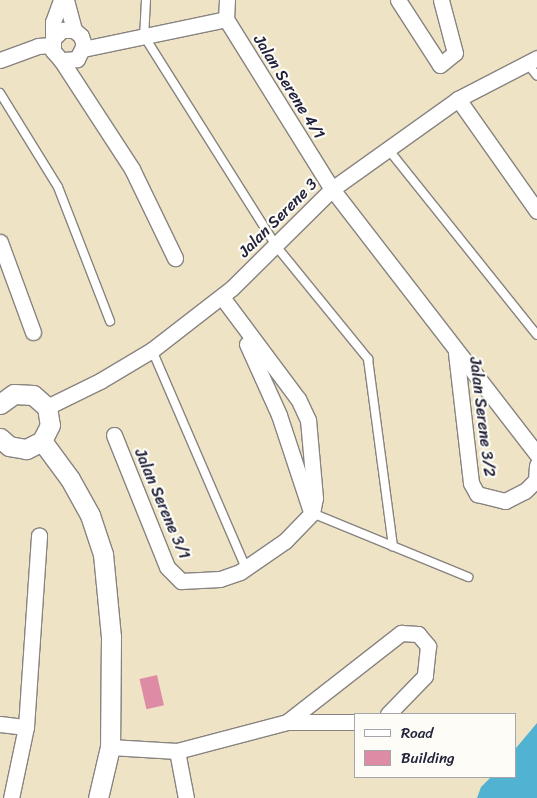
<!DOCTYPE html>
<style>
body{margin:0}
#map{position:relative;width:537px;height:798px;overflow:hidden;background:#eee4c5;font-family:Sriracha,sans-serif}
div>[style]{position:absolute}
.water>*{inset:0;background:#52b2d1}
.building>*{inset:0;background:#de8ca6;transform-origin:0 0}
.roads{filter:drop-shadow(1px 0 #888380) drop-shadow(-1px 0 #888380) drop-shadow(0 1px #888380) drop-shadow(0 -1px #888380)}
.service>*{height:8px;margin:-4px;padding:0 4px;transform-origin:4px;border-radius:4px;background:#fff}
.minor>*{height:15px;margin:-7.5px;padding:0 7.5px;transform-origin:7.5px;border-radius:7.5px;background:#fff}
.tertiary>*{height:19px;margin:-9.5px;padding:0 9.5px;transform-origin:9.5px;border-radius:9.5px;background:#fff}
span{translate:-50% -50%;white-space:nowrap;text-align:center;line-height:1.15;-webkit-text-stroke:4.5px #fdfcf7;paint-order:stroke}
.street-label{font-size:16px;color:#22223b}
.legend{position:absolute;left:354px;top:713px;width:162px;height:65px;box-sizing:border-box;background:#fdfcf7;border:1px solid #a5a5ac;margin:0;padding:6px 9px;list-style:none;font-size:15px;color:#22223b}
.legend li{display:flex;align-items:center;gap:10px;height:25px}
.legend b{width:25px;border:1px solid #a5a5ac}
</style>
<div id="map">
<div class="water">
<i style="clip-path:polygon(537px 723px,537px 798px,477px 798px,481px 787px,491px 777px,516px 777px,516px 748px)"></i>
</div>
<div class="building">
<i style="left:157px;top:675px;width:31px;height:18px;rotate:77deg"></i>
</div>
<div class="roads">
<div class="service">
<i style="left:146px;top:0;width:36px;rotate:93deg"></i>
<i style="left:144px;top:36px;width:248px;rotate:57.8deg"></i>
<i style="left:276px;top:246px;width:146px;rotate:50.8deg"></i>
<i style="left:368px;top:359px;width:189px;rotate:82.4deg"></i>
<i style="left:527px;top:63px;width:16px;rotate:52deg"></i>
<i style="left:0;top:93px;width:110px;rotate:58.3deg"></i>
<i style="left:58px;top:187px;width:144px;rotate:68.8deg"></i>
<i style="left:388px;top:149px;width:238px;rotate:51.3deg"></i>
<i style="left:152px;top:350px;width:237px;rotate:66.7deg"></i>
<i style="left:312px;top:513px;width:169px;rotate:22.3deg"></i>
</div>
<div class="minor">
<i style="left:66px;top:0;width:31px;rotate:75deg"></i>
<i style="left:74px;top:30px;width:9px;rotate:41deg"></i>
<i style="left:81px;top:36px;width:9px;rotate:72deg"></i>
<i style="left:84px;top:45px;width:16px;rotate:117deg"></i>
<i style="left:77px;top:59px;width:16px;rotate:176deg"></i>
<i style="left:61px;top:60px;width:12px;rotate:-132deg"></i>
<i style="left:53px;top:51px;width:12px;rotate:-90deg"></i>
<i style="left:53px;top:39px;width:13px;rotate:-45deg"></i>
<i style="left:62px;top:30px;width:12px"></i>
<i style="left:227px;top:0;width:19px;rotate:93deg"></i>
<i style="left:226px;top:19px;width:200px;rotate:58.1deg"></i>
<i style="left:332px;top:189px;width:335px;rotate:52.3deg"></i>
<i style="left:398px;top:0;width:77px;rotate:57.1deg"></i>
<i style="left:440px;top:65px;width:19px;rotate:-39deg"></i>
<i style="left:455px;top:53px;width:55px;rotate:-104.8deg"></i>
<i style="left:53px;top:39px;width:17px;rotate:-90deg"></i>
<i style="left:53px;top:22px;width:23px;rotate:-70deg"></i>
<i style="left:83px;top:49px;width:146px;rotate:-11.8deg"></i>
<i style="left:0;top:60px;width:40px;rotate:-20.2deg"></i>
<i style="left:38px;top:46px;width:14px;rotate:-4deg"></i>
<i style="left:61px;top:60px;width:130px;rotate:56.9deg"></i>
<i style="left:132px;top:169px;width:99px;rotate:64.2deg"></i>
<i style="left:458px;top:99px;width:137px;rotate:54.8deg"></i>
<i style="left:0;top:242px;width:96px;rotate:69.9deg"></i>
<i style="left:247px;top:344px;width:78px;rotate:65.7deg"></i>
<i style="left:279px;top:415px;width:99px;rotate:71.7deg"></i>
<i style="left:456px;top:353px;width:131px;rotate:83.4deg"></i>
<i style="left:471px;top:483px;width:13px;rotate:61deg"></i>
<i style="left:477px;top:494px;width:29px;rotate:14deg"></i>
<i style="left:505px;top:501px;width:22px;rotate:-27deg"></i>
<i style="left:525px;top:491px;width:16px;rotate:-45deg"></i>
<i style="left:536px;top:480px;width:15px;rotate:-86deg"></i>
<i style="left:47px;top:407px;width:59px;rotate:-26.1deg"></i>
<i style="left:100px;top:381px;width:61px;rotate:-30.8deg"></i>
<i style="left:152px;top:350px;width:101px;rotate:-37.8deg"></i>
<i style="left:232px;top:288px;width:141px;rotate:-44.7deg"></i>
<i style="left:332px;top:189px;width:155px;rotate:-35.5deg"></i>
<i style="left:458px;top:99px;width:89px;rotate:-27.4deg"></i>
<i style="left:114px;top:435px;width:142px;rotate:68.1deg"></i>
<i style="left:167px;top:567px;width:20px;rotate:45deg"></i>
<i style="left:181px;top:581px;width:39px;rotate:-3deg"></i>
<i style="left:220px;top:579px;width:21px;rotate:-19deg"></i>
<i style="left:240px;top:572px;width:55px;rotate:-34.6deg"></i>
<i style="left:285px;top:541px;width:39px;rotate:-46deg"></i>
<i style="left:312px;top:513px;width:15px;rotate:-79deg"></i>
<i style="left:315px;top:498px;width:78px;rotate:-95.1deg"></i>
<i style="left:308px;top:420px;width:23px;rotate:-115deg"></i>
<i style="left:298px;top:399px;width:127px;rotate:-126.7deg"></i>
<i style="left:287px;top:722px;width:145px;rotate:-38deg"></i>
<i style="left:401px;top:633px;width:17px;rotate:3deg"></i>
<i style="left:418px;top:634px;width:16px;rotate:50deg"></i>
<i style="left:428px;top:646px;width:30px;rotate:96deg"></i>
<i style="left:425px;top:676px;width:53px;rotate:134.2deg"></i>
<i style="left:0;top:724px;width:26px;rotate:7deg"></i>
<i style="left:26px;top:727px;width:73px;rotate:101.9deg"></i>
<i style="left:26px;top:727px;width:192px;rotate:-86.1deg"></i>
<i style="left:110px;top:747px;width:67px;rotate:3.4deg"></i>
<i style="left:177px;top:751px;width:114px;rotate:-14.8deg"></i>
<i style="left:287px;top:722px;width:69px"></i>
<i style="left:177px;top:751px;width:48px;rotate:79.2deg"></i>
</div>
<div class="tertiary">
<i style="left:0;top:404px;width:17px;rotate:-36deg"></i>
<i style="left:14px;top:394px;width:19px;rotate:3deg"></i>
<i style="left:33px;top:395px;width:18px;rotate:41deg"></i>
<i style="left:47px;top:407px;width:18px;rotate:81deg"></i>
<i style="left:50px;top:425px;width:18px;rotate:117deg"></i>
<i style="left:42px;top:441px;width:18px;rotate:153deg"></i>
<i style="left:26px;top:449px;width:17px;rotate:-170deg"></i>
<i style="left:9px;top:446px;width:12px;rotate:-138deg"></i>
<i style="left:42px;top:441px;width:47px;rotate:53.6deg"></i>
<i style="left:70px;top:479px;width:41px;rotate:60.9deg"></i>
<i style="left:90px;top:515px;width:41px;rotate:71.6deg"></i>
<i style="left:103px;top:554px;width:83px;rotate:84.5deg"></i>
<i style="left:111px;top:637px;width:110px;rotate:90.5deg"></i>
<i style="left:110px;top:747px;width:52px;rotate:103.2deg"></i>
</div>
</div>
<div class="street-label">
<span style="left:289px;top:87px;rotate:58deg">Jalan Serene 4/1</span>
<span style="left:278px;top:218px;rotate:-45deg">Jalan Serene 3</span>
<span style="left:482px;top:417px;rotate:83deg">Jalan Serene 3/2</span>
<span style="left:162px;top:504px;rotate:67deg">Jalan Serene 3/1</span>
</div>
<ul class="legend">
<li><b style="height:6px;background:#fff"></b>Road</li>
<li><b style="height:14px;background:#de8ca6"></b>Building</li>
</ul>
</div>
